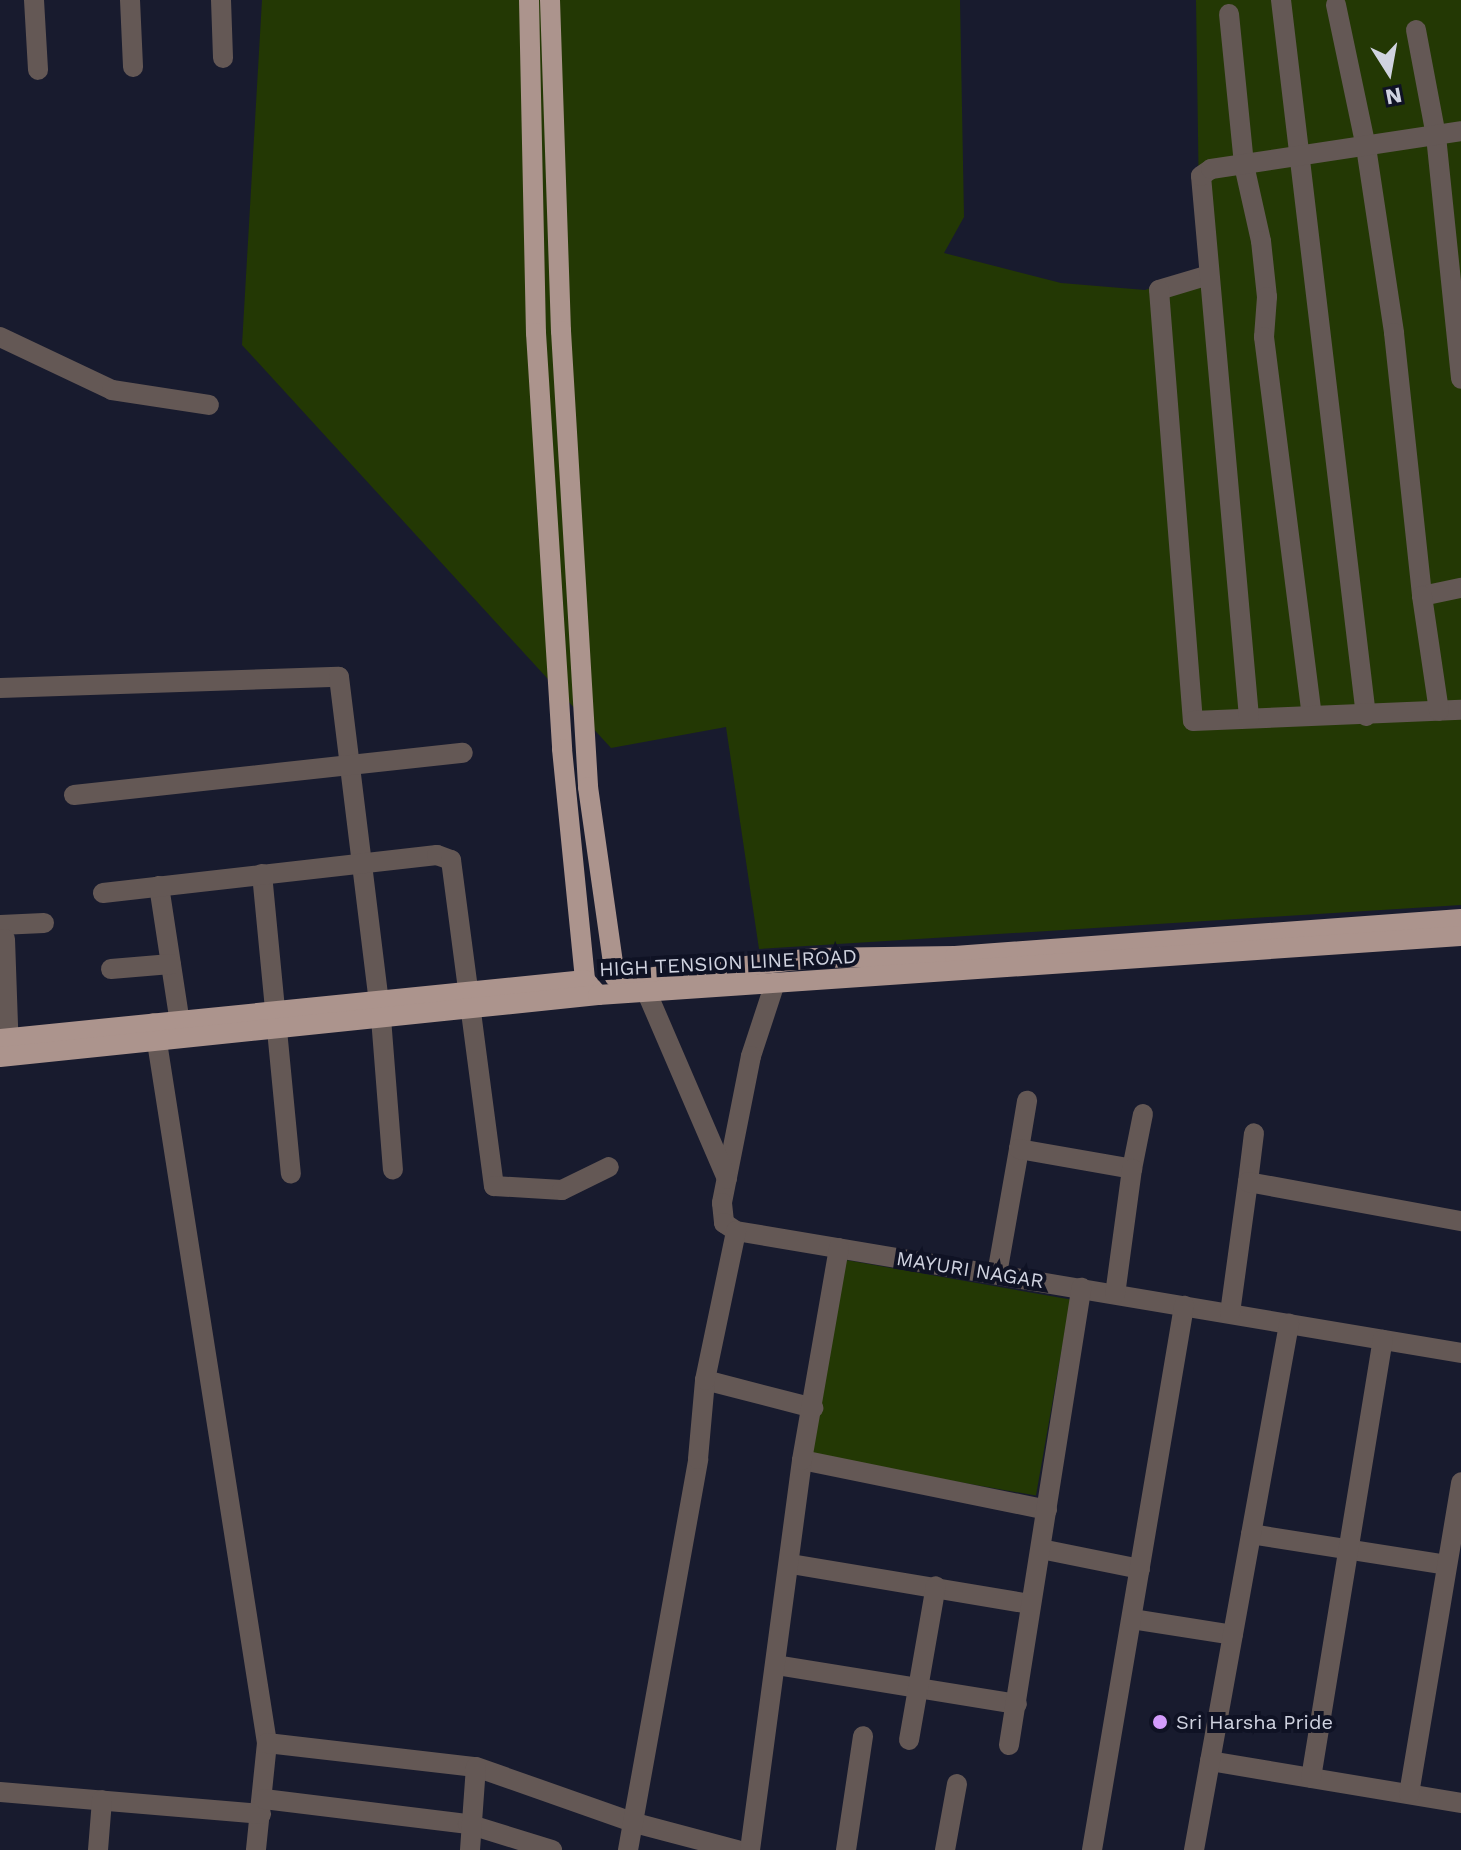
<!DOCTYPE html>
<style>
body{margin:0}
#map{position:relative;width:1461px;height:1850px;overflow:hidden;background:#181b2e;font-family:"Work Sans",sans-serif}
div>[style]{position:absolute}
.green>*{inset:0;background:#233804;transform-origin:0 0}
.minor>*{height:20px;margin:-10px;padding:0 10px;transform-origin:10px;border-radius:10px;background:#645855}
.major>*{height:20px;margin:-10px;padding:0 10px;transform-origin:10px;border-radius:10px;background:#ac948d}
.dots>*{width:22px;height:22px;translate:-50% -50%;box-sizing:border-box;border:4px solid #0f1224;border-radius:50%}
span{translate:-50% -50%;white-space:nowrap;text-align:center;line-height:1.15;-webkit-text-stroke:8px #0f1224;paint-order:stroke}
.street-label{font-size:20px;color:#d0d3e0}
.poi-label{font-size:20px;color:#d0d3e0}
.left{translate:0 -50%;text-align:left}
.north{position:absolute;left:1349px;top:32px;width:80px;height:80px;-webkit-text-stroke:6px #0f1224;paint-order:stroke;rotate:169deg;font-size:22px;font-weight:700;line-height:32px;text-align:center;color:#d0d3e0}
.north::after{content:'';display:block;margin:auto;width:28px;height:36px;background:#d0d3e0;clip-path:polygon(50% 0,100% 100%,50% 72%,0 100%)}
</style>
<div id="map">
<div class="green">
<i style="clip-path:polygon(262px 0,960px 0,964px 217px,944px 253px,1061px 283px,1145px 290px,1200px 270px,1196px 0,1461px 0,1461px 905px,759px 949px,726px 727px,611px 748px,242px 345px)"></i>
<i style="left:846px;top:1260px;width:228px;height:199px;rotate:10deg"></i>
</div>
<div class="minor">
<i style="left:34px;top:0;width:70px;rotate:86.7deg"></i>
<i style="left:130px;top:0;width:67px;rotate:87.4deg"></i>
<i style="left:221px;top:0;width:58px;rotate:88deg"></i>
<i style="left:1281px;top:0;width:721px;rotate:83.23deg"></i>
<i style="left:1336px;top:5px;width:145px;rotate:78.1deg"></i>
<i style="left:1366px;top:147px;width:188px;rotate:81.4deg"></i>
<i style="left:1394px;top:333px;width:264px;rotate:83.9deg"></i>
<i style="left:1422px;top:596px;width:40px;rotate:-12deg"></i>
<i style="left:1229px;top:14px;width:152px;rotate:84.3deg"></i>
<i style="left:1244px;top:165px;width:78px;rotate:77.4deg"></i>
<i style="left:1261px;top:241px;width:56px;rotate:83.9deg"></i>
<i style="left:1267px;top:297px;width:40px;rotate:94.3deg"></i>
<i style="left:1264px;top:337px;width:381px;rotate:82.8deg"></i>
<i style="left:1416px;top:30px;width:108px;rotate:79.3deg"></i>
<i style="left:1436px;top:136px;width:244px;rotate:84.1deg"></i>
<i style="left:1209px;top:275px;width:52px;rotate:163.3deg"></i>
<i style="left:1159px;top:290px;width:432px;rotate:85.5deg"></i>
<i style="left:1193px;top:721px;width:268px;rotate:-2.4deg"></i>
<i style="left:0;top:337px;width:124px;rotate:25.3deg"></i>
<i style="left:112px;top:390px;width:98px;rotate:8.8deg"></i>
<i style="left:1422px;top:596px;width:116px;rotate:81.6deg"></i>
<i style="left:0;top:688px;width:339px;rotate:-1.9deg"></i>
<i style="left:339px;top:677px;width:344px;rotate:83deg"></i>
<i style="left:381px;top:1018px;width:152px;rotate:85.5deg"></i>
<i style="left:1249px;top:717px;width:543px;rotate:-95.07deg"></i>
<i style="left:1201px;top:176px;width:12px;rotate:-35deg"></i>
<i style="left:1211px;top:169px;width:253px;rotate:-8.6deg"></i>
<i style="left:74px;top:795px;width:391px;rotate:-6.2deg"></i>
<i style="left:262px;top:874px;width:301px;rotate:84.5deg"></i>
<i style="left:159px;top:886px;width:153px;rotate:81.3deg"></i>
<i style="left:103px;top:893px;width:336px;rotate:-6.5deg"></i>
<i style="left:437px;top:855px;width:15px;rotate:20deg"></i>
<i style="left:451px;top:860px;width:329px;rotate:82.5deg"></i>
<i style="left:494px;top:1186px;width:68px;rotate:3.4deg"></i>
<i style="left:562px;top:1190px;width:52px;rotate:-26.1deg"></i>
<i style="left:0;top:925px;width:44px;rotate:-2.6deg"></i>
<i style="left:5px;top:939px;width:116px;rotate:88deg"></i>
<i style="left:111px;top:969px;width:60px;rotate:-4.8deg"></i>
<i style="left:775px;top:983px;width:77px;rotate:108.2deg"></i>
<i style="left:751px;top:1056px;width:150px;rotate:101.2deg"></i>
<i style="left:722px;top:1203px;width:20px;rotate:84deg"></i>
<i style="left:724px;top:1223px;width:14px;rotate:34deg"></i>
<i style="left:736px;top:1231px;width:735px;rotate:9.55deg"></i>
<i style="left:647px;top:993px;width:202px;rotate:66.7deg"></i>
<i style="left:154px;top:1023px;width:729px;rotate:81.08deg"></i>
<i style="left:267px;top:1743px;width:108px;rotate:95.9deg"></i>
<i style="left:1019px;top:1149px;width:49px;rotate:-80.5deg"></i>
<i style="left:1132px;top:1169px;width:56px;rotate:-78.7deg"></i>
<i style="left:1248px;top:1182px;width:49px;rotate:-83deg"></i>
<i style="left:997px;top:1274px;width:127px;rotate:-80deg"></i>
<i style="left:1019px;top:1149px;width:115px;rotate:10deg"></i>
<i style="left:1132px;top:1169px;width:126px;rotate:97.7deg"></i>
<i style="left:1230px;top:1313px;width:132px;rotate:-82.2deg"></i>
<i style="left:1248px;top:1182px;width:217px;rotate:10.4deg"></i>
<i style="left:705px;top:1380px;width:112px;rotate:14.5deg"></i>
<i style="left:802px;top:1460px;width:250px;rotate:11.5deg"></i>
<i style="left:1251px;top:1534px;width:198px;rotate:9deg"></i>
<i style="left:1041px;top:1549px;width:101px;rotate:11.4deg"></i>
<i style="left:791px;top:1564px;width:243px;rotate:9.5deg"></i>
<i style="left:1132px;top:1619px;width:102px;rotate:9deg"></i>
<i style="left:776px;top:1665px;width:244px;rotate:9.2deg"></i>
<i style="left:909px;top:1740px;width:156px;rotate:-80.1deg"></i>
<i style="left:267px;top:1743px;width:210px;rotate:6.6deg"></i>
<i style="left:476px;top:1767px;width:169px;rotate:19.4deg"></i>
<i style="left:635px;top:1823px;width:106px;rotate:14.8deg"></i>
<i style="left:1009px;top:1745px;width:463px;rotate:-81deg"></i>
<i style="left:1210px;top:1761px;width:254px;rotate:9.5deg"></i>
<i style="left:1311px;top:1778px;width:444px;rotate:-80.7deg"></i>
<i style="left:0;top:1792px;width:262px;rotate:4.8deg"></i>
<i style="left:1409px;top:1794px;width:316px;rotate:-80.5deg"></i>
<i style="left:264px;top:1799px;width:206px;rotate:7deg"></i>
<i style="left:468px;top:1824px;width:88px;rotate:17.2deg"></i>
<i style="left:98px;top:1850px;width:50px;rotate:-85.4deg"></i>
<i style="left:470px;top:1850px;width:83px;rotate:-85.9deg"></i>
<i style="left:628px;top:1850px;width:397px;rotate:-79.8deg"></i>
<i style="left:698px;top:1459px;width:79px;rotate:-84.9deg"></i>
<i style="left:705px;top:1380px;width:152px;rotate:-78.2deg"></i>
<i style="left:750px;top:1850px;width:393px;rotate:-82.4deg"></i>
<i style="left:802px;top:1460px;width:215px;rotate:-80.1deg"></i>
<i style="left:846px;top:1850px;width:115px;rotate:-81.5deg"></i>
<i style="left:945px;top:1850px;width:67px;rotate:-79.7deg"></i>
<i style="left:1092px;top:1850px;width:552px;rotate:-80.4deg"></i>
<i style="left:1194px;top:1850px;width:535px;rotate:-79.76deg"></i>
</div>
<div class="major">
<i style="left:529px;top:0;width:333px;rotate:88.8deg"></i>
<i style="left:536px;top:333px;width:417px;rotate:86.4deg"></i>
<i style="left:562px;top:749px;width:232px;rotate:84.3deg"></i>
<i style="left:585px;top:980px;width:20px;rotate:49deg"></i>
<i style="left:550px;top:0;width:331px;rotate:88.1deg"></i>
<i style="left:561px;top:331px;width:457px;rotate:86.6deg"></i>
<i style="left:588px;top:787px;width:192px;rotate:81.9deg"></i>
<i style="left:615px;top:977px;width:31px;rotate:2deg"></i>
<i style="left:646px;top:978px;width:169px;rotate:-6.8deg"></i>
<i style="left:814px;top:958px;width:141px;rotate:-0.8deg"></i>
<i style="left:955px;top:956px;width:507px;rotate:-4.18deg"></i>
<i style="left:0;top:1039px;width:588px;rotate:-5.76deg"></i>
<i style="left:0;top:1057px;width:601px;rotate:-5.92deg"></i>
<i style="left:598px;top:995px;width:865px;rotate:-3.91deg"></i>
</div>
<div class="dots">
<i style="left:1160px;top:1722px;background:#d39cfc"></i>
</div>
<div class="street-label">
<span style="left:728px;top:963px;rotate:-3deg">HIGH TENSION LINE ROAD</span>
<span style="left:970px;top:1270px;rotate:9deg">MAYURI NAGAR</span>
</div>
<div class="poi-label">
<span class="left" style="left:1176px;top:1722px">Sri Harsha Pride</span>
</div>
<div class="north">N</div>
</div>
